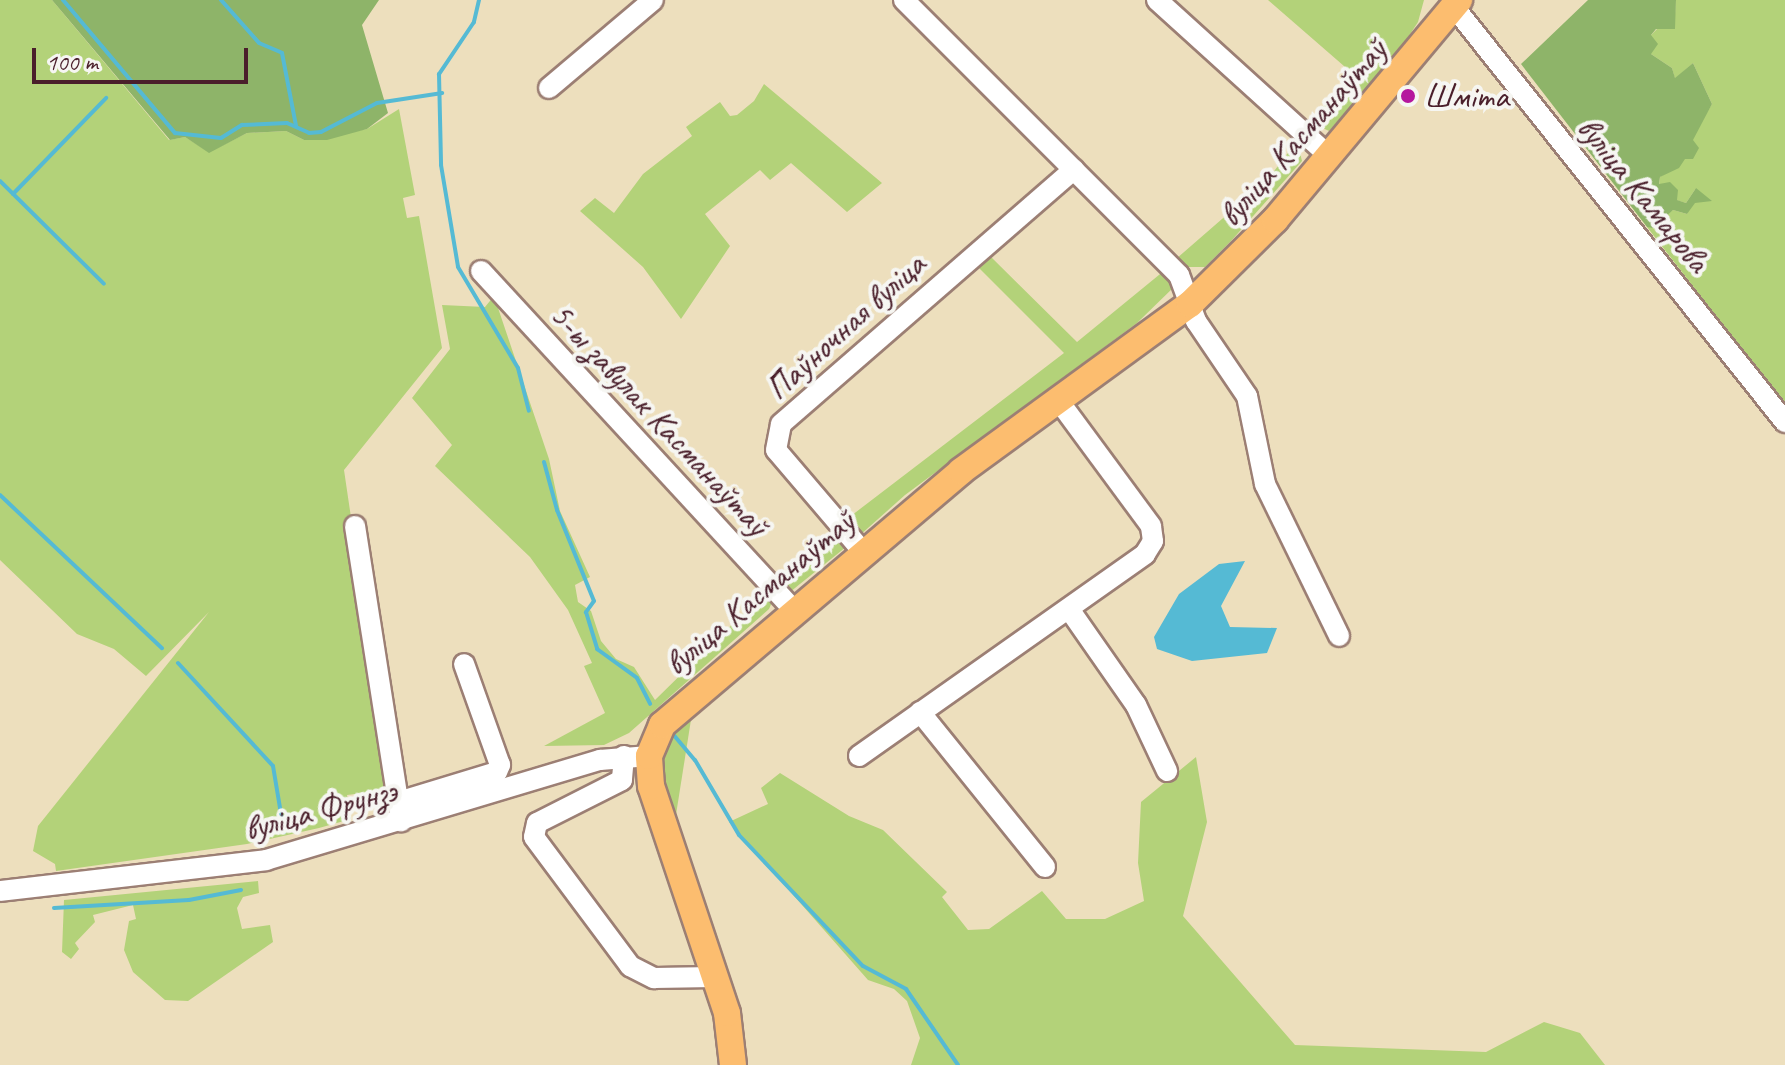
<!DOCTYPE html>
<meta charset="utf-8">
<style>
body{margin:0}
#map{position:relative;width:1785px;height:1065px;overflow:hidden;background:#eddfbd;font-family:Caveat,sans-serif}
div>[style]{position:absolute}
.green>*{inset:0;background:#b3d279}
.forest>*{inset:0;background:#8eb469}
.water>*{inset:0;background:#55bad4}
.stream>*{height:4px;margin:-2px;padding:0 2px;transform-origin:2px;border-radius:2px;background:#55bad4}
.roads{filter:drop-shadow(2px 0 #9c7f74) drop-shadow(-2px 0 #9c7f74) drop-shadow(0 2px #9c7f74) drop-shadow(0 -2px #9c7f74)}
.minor>*{height:20px;margin:-10px;padding:0 10px;transform-origin:10px;border-radius:10px;background:#fff}
.major>*{height:26px;margin:-13px;padding:0 13px;transform-origin:13px;border-radius:13px;background:#fcbd6f}
.dots>*{width:22px;height:22px;translate:-50% -50%;box-sizing:border-box;border:4px solid #f6f6f2;border-radius:50%}
span{translate:-50% -50%;white-space:nowrap;text-align:center;line-height:1.15;-webkit-text-stroke:8px #f6f6f2;paint-order:stroke}
.poi-label{font-size:34px;color:#4a1f2b}
.left{translate:0 -50%;text-align:left}
.street-label{font-size:34px;color:#4a1f2b}
.scale{position:absolute;left:32px;top:48px;width:216px;height:36px;box-sizing:border-box;border:4px solid #4a1f2b;border-top:0;padding-left:10px;font-size:24px;line-height:28px;white-space:nowrap;color:#4a1f2b;-webkit-text-stroke:6px #f6f6f2;paint-order:stroke}
</style>
<div id="map">
<div class="green">
<i style="clip-path:polygon(0 0,52px 0,169px 140px,185px 137px,209px 152px,247px 133px,286px 131px,304px 140px,367px 129px,399px 109px,415px 195px,403px 198px,407px 218px,419px 216px,442px 348px,344px 470px,393px 802px,383px 804px,380px 791px,347px 795px,351px 819px,319px 828px,247px 844px,56px 871px,55px 864px,33px 851px,38px 826px,209px 612px,146px 676px,114px 649px,77px 634px,0 560px)"></i>
<i style="clip-path:polygon(1424px 0,1418px 22px,1401px 48px,1329px 131px,1310px 122px,1352px 73px,1268px 0)"></i>
<i style="clip-path:polygon(1676px 0,1785px 0,1785px 405px,1647px 227px,1673px 210px,1687px 214px,1696px 188px,1686px 203px,1676px 200px,1659px 185px,1660px 177px,1673px 168px,1712px 104px,1693px 63px,1675px 79px,1672px 68px,1651px 54px,1651px 35px,1657px 29px,1674px 28px)"></i>
<i style="clip-path:polygon(764px 84px,882px 183px,847px 212px,791px 163px,770px 180px,760px 170px,705px 214px,730px 246px,681px 319px,643px 267px,580px 211px,595px 198px,614px 213px,643px 174px,692px 136px,686px 127px,720px 102px,730px 116px,737px 115px,754px 101px)"></i>
<i style="clip-path:polygon(1297px 141px,1302px 161px,1231px 241px,1205px 267px,1184px 267px,1176px 259px,1268px 179px)"></i>
<i style="clip-path:polygon(990px 256px,1077px 342px,1165px 270px,1175px 286px,1137px 323px,905px 495px,859px 536px,843px 522px,1064px 353px,979px 268px)"></i>
<i style="clip-path:polygon(494px 296px,549px 459px,560px 511px,590px 577px,575px 585px,578px 602px,591px 611px,601px 641px,616px 659px,634px 667px,655px 700px,767px 590px,773px 600px,769px 609px,629px 733px,604px 745px,544px 746px,605px 713px,584px 666px,592px 663px,568px 610px,530px 557px,435px 466px,452px 445px,412px 398px,450px 349px,442px 305px,485px 307px)"></i>
<i style="clip-path:polygon(836px 527px,846px 547px,790px 592px,774px 584px)"></i>
<i style="clip-path:polygon(693px 707px,675px 821px,662px 774px,662px 753px,669px 734px)"></i>
<i style="clip-path:polygon(1196px 757px,1207px 822px,1183px 916px,1295px 1045px,1486px 1052px,1544px 1022px,1580px 1033px,1605px 1065px,911px 1065px,920px 1038px,907px 1001px,894px 989px,868px 980px,729px 822px,768px 804px,761px 788px,780px 773px,849px 816px,883px 830px,947px 892px,942px 897px,968px 930px,989px 929px,1042px 891px,1066px 919px,1105px 919px,1144px 901px,1138px 863px,1141px 802px)"></i>
<i style="clip-path:polygon(258px 881px,259px 893px,243px 897px,237px 908px,242px 929px,270px 925px,273px 942px,188px 1001px,165px 1000px,133px 972px,124px 950px,129px 921px,136px 919px,133px 905px,93px 915px,95px 922px,75px 943px,79px 949px,71px 959px,62px 952px,64px 900px)"></i>
</div>
<div class="forest">
<i style="clip-path:polygon(52px 0,379px 0,362px 25px,388px 113px,367px 129px,327px 140px,304px 140px,286px 131px,247px 133px,209px 153px,185px 137px,170px 140px)"></i>
<i style="clip-path:polygon(1588px 0,1676px 0,1675px 29px,1656px 29px,1651px 35px,1658px 44px,1651px 54px,1672px 68px,1675px 78px,1693px 63px,1712px 104px,1693px 140px,1699px 148px,1693px 159px,1685px 159px,1679px 168px,1660px 177px,1659px 184px,1670px 182px,1678px 190px,1677px 200px,1686px 203px,1696px 188px,1712px 201px,1695px 203px,1687px 214px,1673px 210px,1653px 228px,1647px 227px,1521px 64px)"></i>
</div>
<div class="water">
<i style="clip-path:polygon(1245px 561px,1221px 606px,1230px 627px,1277px 628px,1267px 653px,1192px 661px,1157px 649px,1154px 637px,1179px 594px,1219px 564px)"></i>
</div>
<div class="stream">
<i style="left:63px;top:0;width:174px;rotate:49.9deg"></i>
<i style="left:175px;top:133px;width:46px;rotate:6.2deg"></i>
<i style="left:221px;top:138px;width:25px;rotate:-32deg"></i>
<i style="left:242px;top:125px;width:45px;rotate:-2.5deg"></i>
<i style="left:287px;top:123px;width:24px;rotate:24deg"></i>
<i style="left:309px;top:133px;width:12px;rotate:-5deg"></i>
<i style="left:321px;top:132px;width:63px;rotate:-27.4deg"></i>
<i style="left:377px;top:103px;width:66px;rotate:-8.7deg"></i>
<i style="left:221px;top:0;width:57px;rotate:48.5deg"></i>
<i style="left:259px;top:43px;width:25px;rotate:23deg"></i>
<i style="left:282px;top:53px;width:74px;rotate:79.1deg"></i>
<i style="left:479px;top:0;width:23px;rotate:103deg"></i>
<i style="left:474px;top:22px;width:63px;rotate:123.9deg"></i>
<i style="left:439px;top:74px;width:91px;rotate:88.7deg"></i>
<i style="left:441px;top:165px;width:103px;rotate:80.5deg"></i>
<i style="left:458px;top:267px;width:117px;rotate:59.3deg"></i>
<i style="left:518px;top:368px;width:44px;rotate:75.7deg"></i>
<i style="left:0;top:181px;width:146px;rotate:44.7deg"></i>
<i style="left:13px;top:194px;width:134px;rotate:-45.9deg"></i>
<i style="left:544px;top:462px;width:50px;rotate:74.8deg"></i>
<i style="left:557px;top:510px;width:98px;rotate:67.9deg"></i>
<i style="left:594px;top:601px;width:14px;rotate:126deg"></i>
<i style="left:586px;top:612px;width:39px;rotate:73deg"></i>
<i style="left:597px;top:649px;width:49px;rotate:35.9deg"></i>
<i style="left:637px;top:678px;width:29px;rotate:63deg"></i>
<i style="left:0;top:495px;width:223px;rotate:43.4deg"></i>
<i style="left:178px;top:663px;width:140px;rotate:47.3deg"></i>
<i style="left:273px;top:766px;width:67px;rotate:80.5deg"></i>
<i style="left:672px;top:733px;width:35px;rotate:50deg"></i>
<i style="left:695px;top:760px;width:87px;rotate:59.6deg"></i>
<i style="left:739px;top:835px;width:180px;rotate:46.6deg"></i>
<i style="left:863px;top:966px;width:49px;rotate:28.1deg"></i>
<i style="left:906px;top:989px;width:92px;rotate:55.6deg"></i>
<i style="left:54px;top:908px;width:135px;rotate:-3.4deg"></i>
<i style="left:189px;top:900px;width:53px;rotate:-10.9deg"></i>
</div>
<div class="roads">
<div class="minor">
<i style="left:904px;top:0;width:389px;rotate:45deg"></i>
<i style="left:1179px;top:275px;width:49px;rotate:69.7deg"></i>
<i style="left:1196px;top:321px;width:91px;rotate:55.8deg"></i>
<i style="left:1247px;top:396px;width:90px;rotate:78.4deg"></i>
<i style="left:1265px;top:484px;width:169px;rotate:64deg"></i>
<i style="left:1157px;top:0;width:234px;rotate:42.2deg"></i>
<i style="left:1454px;top:7px;width:531px;rotate:51.42deg"></i>
<i style="left:549px;top:88px;width:136px;rotate:-40.2deg"></i>
<i style="left:481px;top:271px;width:460px;rotate:47.3deg"></i>
<i style="left:355px;top:526px;width:299px;rotate:81.1deg"></i>
<i style="left:864px;top:553px;width:135px;rotate:-130.5deg"></i>
<i style="left:776px;top:450px;width:26px;rotate:-79deg"></i>
<i style="left:781px;top:424px;width:388px;rotate:-41deg"></i>
<i style="left:1069px;top:609px;width:117px;rotate:55.1deg"></i>
<i style="left:1136px;top:705px;width:73px;rotate:64.8deg"></i>
<i style="left:920px;top:712px;width:199px;rotate:51.1deg"></i>
<i style="left:624px;top:756px;width:24px;rotate:95deg"></i>
<i style="left:622px;top:780px;width:95px;rotate:153.2deg"></i>
<i style="left:537px;top:823px;width:14px;rotate:102deg"></i>
<i style="left:534px;top:837px;width:161px;rotate:53.3deg"></i>
<i style="left:630px;top:966px;width:27px;rotate:27deg"></i>
<i style="left:654px;top:978px;width:60px;rotate:-1deg"></i>
<i style="left:859px;top:756px;width:350px;rotate:-35.2deg"></i>
<i style="left:1145px;top:554px;width:15px;rotate:-58deg"></i>
<i style="left:1153px;top:541px;width:15px;rotate:-98deg"></i>
<i style="left:1151px;top:526px;width:155px;rotate:-126.4deg"></i>
<i style="left:398px;top:802px;width:103px;rotate:-16.9deg"></i>
<i style="left:497px;top:772px;width:8px;rotate:-67deg"></i>
<i style="left:500px;top:765px;width:107px;rotate:-109.6deg"></i>
<i style="left:0;top:891px;width:268px;rotate:-6.6deg"></i>
<i style="left:266px;top:860px;width:349px;rotate:-16.7deg"></i>
<i style="left:600px;top:760px;width:49px;rotate:-4.7deg"></i>
</div>
<div class="major">
<i style="left:733px;top:1065px;width:52px;rotate:-96.6deg"></i>
<i style="left:727px;top:1013px;width:239px;rotate:-108.5deg"></i>
<i style="left:651px;top:786px;width:30px;rotate:-94deg"></i>
<i style="left:649px;top:756px;width:34px;rotate:-67deg"></i>
<i style="left:662px;top:725px;width:392px;rotate:-40.3deg"></i>
<i style="left:961px;top:471px;width:283px;rotate:-36.1deg"></i>
<i style="left:1190px;top:304px;width:120px;rotate:-44.7deg"></i>
<i style="left:1275px;top:220px;width:287px;rotate:-50.1deg"></i>
</div>
</div>
<div class="dots">
<i style="left:1408px;top:96px;background:#b5179e"></i>
</div>
<div class="poi-label">
<span class="left" style="left:1424px;top:96px">Шміта</span>
</div>
<div class="street-label">
<span style="left:1302px;top:132px;rotate:-49deg">вуліца Касманаўтаў</span>
<span style="left:1644px;top:194px;rotate:51deg">вуліца Камарова</span>
<span style="left:845px;top:326px;rotate:-42deg">Паўночная вуліца</span>
<span style="left:660px;top:419px;rotate:47deg">5-ы завулак Касманаўтаў</span>
<span style="left:759px;top:592px;rotate:-40deg">вуліца Касманаўтаў</span>
<span style="left:320px;top:809px;rotate:-15deg">вуліца Фрунзэ</span>
</div>
<div class="scale">100 m</div>
</div>
